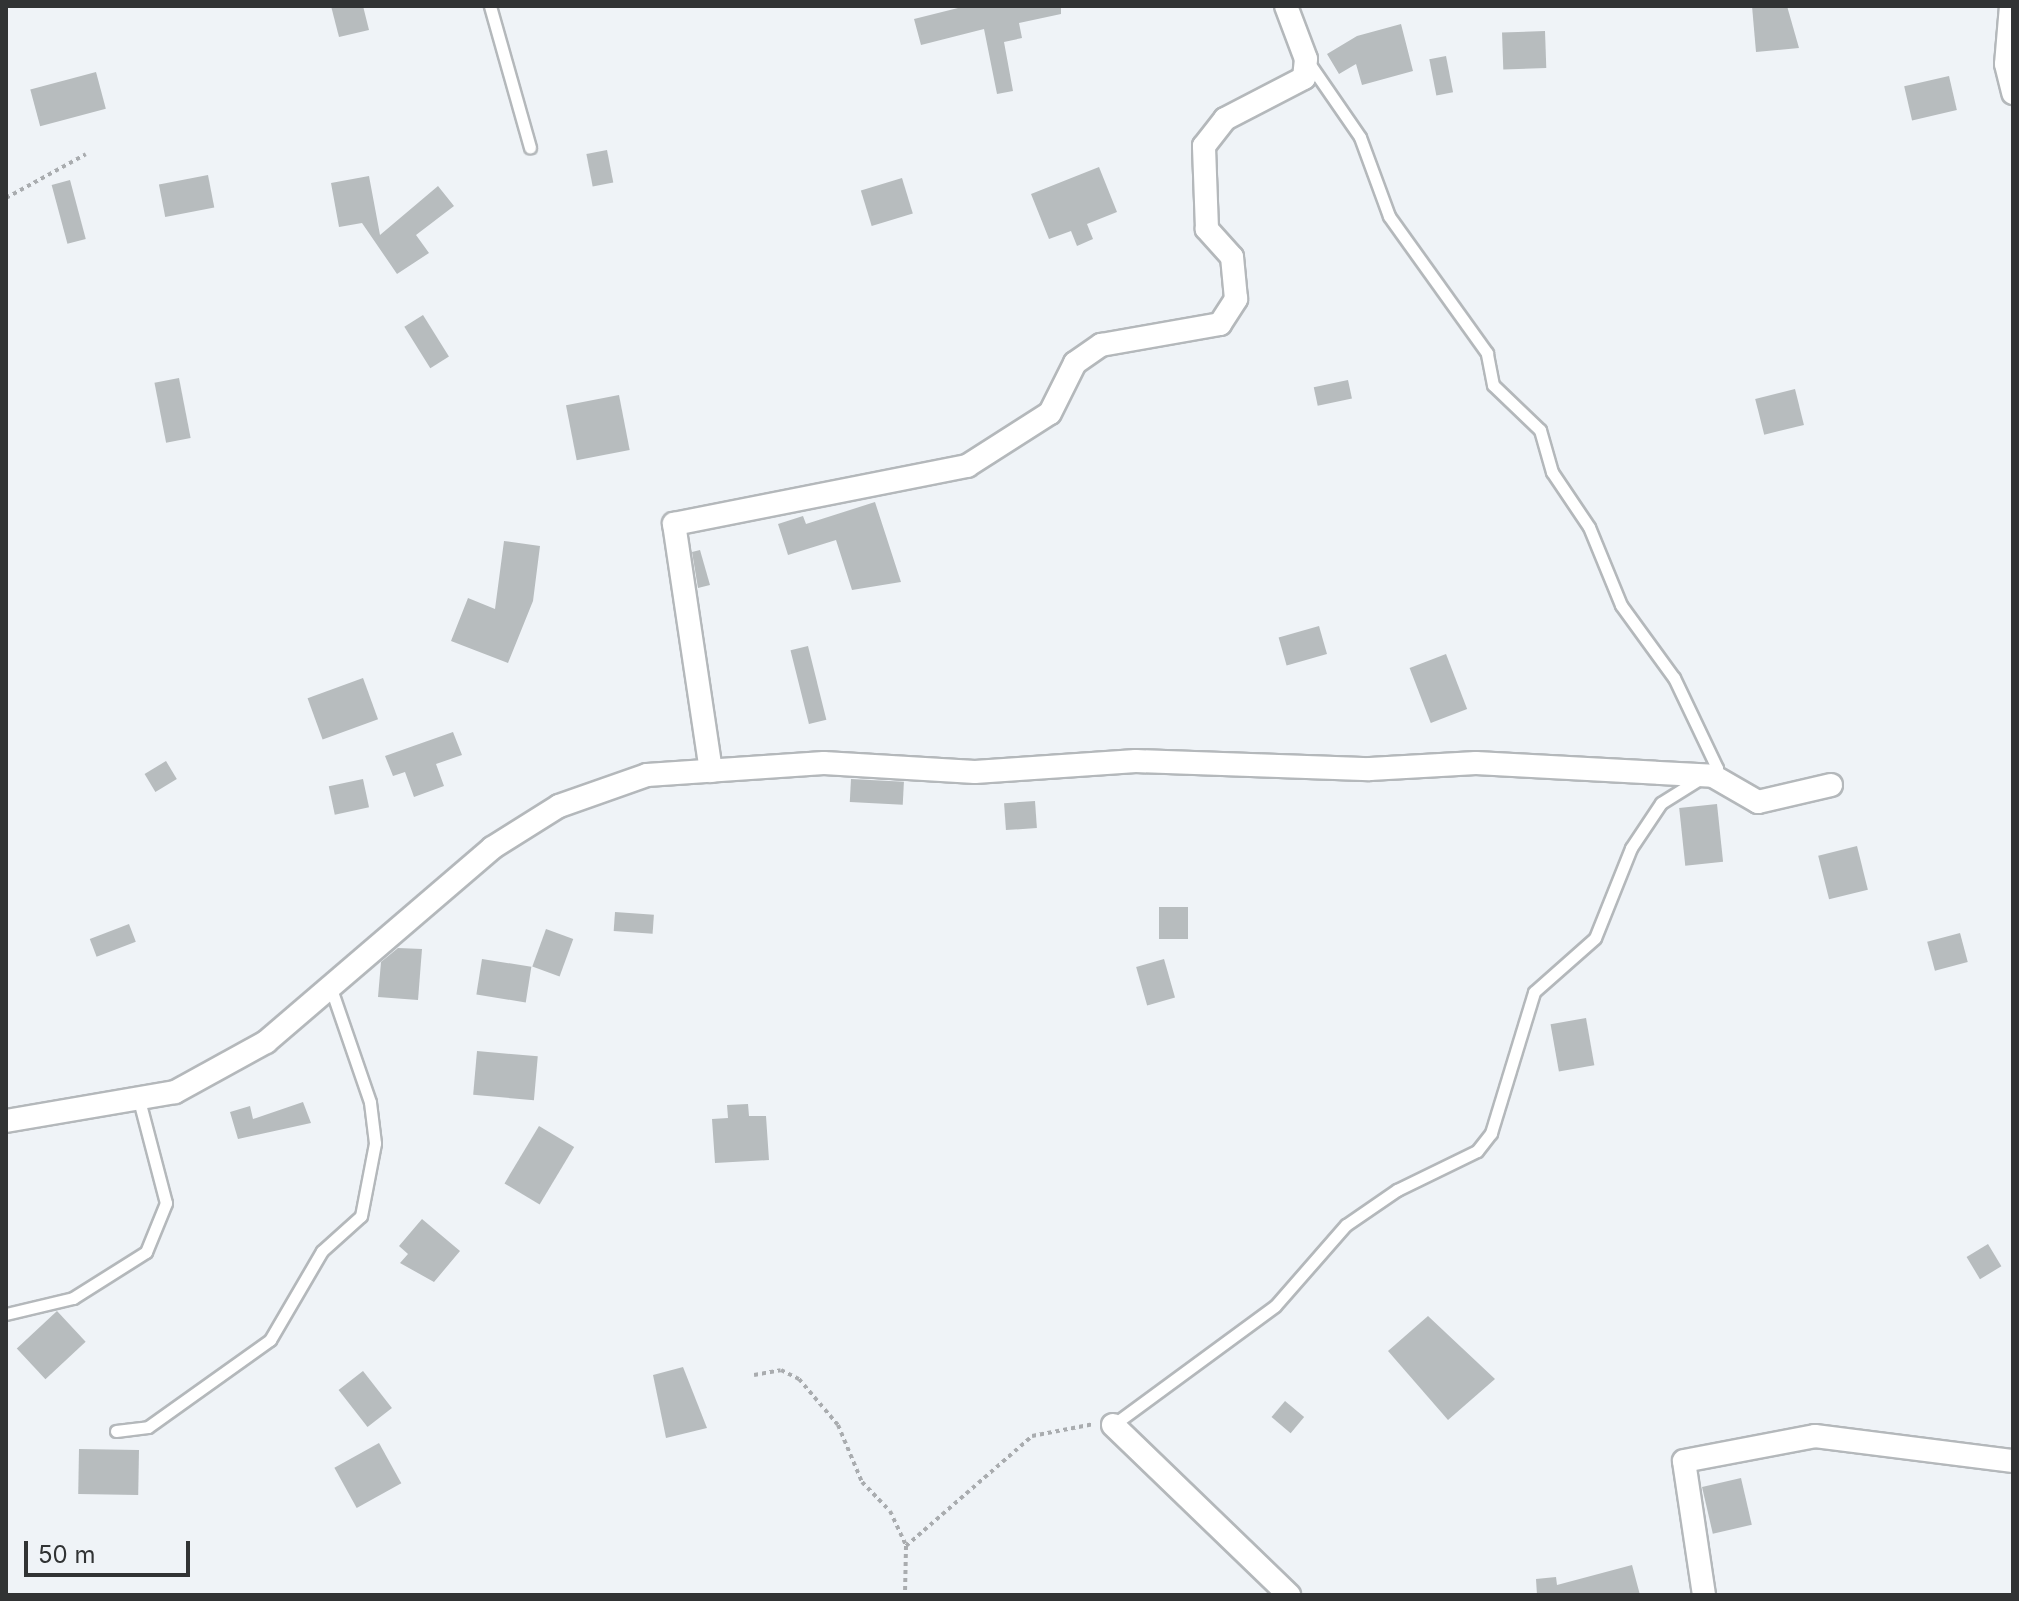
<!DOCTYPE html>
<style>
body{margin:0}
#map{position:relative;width:2019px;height:1601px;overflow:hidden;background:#eff3f7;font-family:Inter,sans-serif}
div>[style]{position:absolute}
.building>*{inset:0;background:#b7bcbe;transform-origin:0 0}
.path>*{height:4px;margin-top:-2px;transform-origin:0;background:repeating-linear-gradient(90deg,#a9acaf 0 4px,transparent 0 8px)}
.roads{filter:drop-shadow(2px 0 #b4b8bb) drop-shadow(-2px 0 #b4b8bb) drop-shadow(0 2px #b4b8bb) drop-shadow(0 -2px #b4b8bb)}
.lane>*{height:11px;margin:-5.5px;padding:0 5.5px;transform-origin:5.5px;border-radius:5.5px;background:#fff}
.street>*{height:22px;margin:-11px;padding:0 11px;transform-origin:11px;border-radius:11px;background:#fff}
span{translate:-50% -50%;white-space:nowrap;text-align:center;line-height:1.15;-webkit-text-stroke:6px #eff3f7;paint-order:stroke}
.frame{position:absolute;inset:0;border:8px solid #313334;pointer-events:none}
.scale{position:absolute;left:24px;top:1541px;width:166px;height:36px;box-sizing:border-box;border:4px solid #313334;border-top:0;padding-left:10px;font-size:24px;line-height:28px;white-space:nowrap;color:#313334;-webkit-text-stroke:6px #eff3f7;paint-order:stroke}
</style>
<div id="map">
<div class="building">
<i style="clip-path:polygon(331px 6px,363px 6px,369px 30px,339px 37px)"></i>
<i style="clip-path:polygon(966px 6px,1061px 6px,1061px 14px,1019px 23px,1022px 38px,1004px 42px,1013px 91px,997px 94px,984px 29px,921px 45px,914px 19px)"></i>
<i style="clip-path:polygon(1752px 6px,1787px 6px,1799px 48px,1756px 52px)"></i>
<i style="clip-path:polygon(1401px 24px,1413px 71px,1362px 85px,1356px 64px,1339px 74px,1327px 54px,1357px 36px)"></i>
<i style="left:1545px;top:31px;width:37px;height:43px;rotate:88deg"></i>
<i style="left:1446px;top:56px;width:37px;height:17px;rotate:79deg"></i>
<i style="left:96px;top:72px;width:38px;height:68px;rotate:75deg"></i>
<i style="left:1949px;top:76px;width:35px;height:46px;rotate:77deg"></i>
<i style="left:607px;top:150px;width:33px;height:21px;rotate:79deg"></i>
<i style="clip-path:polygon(1099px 167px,1117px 212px,1087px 224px,1093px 239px,1077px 246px,1071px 231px,1049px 239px,1031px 194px)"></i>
<i style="left:208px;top:175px;width:33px;height:50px;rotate:79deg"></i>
<i style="clip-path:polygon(369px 176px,380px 235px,438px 186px,454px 206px,416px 235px,429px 253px,397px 274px,362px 223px,339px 227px,331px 183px)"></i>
<i style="left:902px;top:178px;width:37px;height:43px;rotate:73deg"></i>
<i style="left:70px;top:180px;width:61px;height:19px;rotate:75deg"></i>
<i style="left:423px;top:315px;width:49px;height:22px;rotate:58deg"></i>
<i style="left:179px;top:378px;width:61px;height:25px;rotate:79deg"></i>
<i style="left:1348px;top:380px;width:19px;height:35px;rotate:78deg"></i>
<i style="left:1795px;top:389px;width:37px;height:41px;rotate:76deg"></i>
<i style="left:619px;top:395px;width:56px;height:54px;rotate:79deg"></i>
<i style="clip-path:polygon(875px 502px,901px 582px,852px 590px,836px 540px,788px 555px,778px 524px,803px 516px,806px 524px)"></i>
<i style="clip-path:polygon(504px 541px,540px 546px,533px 601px,508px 663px,451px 641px,468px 598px,495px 609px)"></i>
<i style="clip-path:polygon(700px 550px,710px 585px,698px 588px,692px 552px)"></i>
<i style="left:1319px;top:626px;width:29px;height:42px;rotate:74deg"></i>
<i style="left:808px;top:646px;width:76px;height:18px;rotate:76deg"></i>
<i style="left:1446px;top:654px;width:59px;height:39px;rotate:69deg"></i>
<i style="left:363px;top:678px;width:44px;height:59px;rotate:70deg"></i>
<i style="clip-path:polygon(453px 732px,462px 755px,436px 764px,444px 786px,414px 797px,405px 772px,393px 776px,385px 756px)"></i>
<i style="left:166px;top:761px;width:21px;height:25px;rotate:59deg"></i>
<i style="left:363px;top:779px;width:29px;height:35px;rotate:78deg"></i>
<i style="left:851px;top:779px;width:53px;height:23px;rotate:3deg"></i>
<i style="left:1035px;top:801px;width:27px;height:31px;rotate:86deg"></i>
<i style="left:1717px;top:804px;width:58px;height:38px;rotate:84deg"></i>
<i style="left:1857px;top:846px;width:45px;height:40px;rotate:76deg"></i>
<i style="left:1159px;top:907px;width:29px;height:32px"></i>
<i style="left:615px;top:912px;width:39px;height:19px;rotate:4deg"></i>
<i style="left:129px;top:924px;width:19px;height:42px;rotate:69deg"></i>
<i style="left:546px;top:929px;width:29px;height:40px;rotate:20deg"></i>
<i style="left:1960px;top:933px;width:30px;height:34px;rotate:75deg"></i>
<i style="clip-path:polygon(398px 948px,422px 949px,418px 1000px,378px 997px,381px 962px)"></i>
<i style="left:482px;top:959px;width:50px;height:36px;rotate:9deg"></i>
<i style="left:1164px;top:959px;width:40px;height:29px;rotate:74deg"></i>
<i style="left:1586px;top:1018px;width:48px;height:36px;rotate:80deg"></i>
<i style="left:477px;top:1051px;width:61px;height:44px;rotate:5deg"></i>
<i style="clip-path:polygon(303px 1102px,311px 1123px,238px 1139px,230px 1112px,250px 1106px,253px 1119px)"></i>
<i style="clip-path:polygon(748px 1104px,749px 1116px,766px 1116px,769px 1160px,715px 1163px,712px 1119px,728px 1118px,727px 1105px)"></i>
<i style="left:539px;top:1126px;width:41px;height:67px;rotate:31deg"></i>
<i style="clip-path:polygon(422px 1219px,460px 1251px,434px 1282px,400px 1263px,408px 1254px,399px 1246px)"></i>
<i style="left:1988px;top:1244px;width:26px;height:25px;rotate:59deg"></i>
<i style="left:57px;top:1311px;width:42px;height:55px;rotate:47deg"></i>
<i style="clip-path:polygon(1428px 1316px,1495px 1379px,1448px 1420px,1388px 1351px)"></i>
<i style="clip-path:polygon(683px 1367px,707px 1428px,666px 1438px,653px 1375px)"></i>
<i style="left:363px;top:1371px;width:47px;height:31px;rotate:52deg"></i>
<i style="left:1285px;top:1401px;width:25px;height:21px;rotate:40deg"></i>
<i style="left:379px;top:1443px;width:46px;height:51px;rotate:61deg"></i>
<i style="left:79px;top:1449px;width:60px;height:45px;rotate:1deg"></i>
<i style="left:1741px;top:1478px;width:48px;height:40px;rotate:77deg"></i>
<i style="clip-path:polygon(1632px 1565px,1640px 1595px,1537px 1595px,1536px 1579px,1556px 1577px,1557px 1585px)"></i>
</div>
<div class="path">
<i style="left:6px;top:198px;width:91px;rotate:-28.8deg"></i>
<i style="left:754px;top:1375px;width:27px;rotate:-10deg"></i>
<i style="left:781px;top:1370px;width:20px;rotate:27deg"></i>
<i style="left:799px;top:1379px;width:60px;rotate:49.7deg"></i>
<i style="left:838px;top:1425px;width:62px;rotate:67.2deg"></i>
<i style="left:862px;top:1482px;width:40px;rotate:46deg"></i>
<i style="left:890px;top:1511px;width:38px;rotate:65deg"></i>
<i style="left:906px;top:1546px;width:49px;rotate:91.2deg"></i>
<i style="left:906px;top:1546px;width:167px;rotate:-41.1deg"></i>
<i style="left:1032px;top:1436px;width:63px;rotate:-11deg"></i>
</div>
<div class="roads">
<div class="lane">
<i style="left:490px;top:6px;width:147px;rotate:74.2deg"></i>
<i style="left:6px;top:1314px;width:69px;rotate:-13.4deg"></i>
<i style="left:73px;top:1298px;width:86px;rotate:-32.2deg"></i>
<i style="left:146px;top:1252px;width:53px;rotate:-67.8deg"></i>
<i style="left:166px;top:1203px;width:111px;rotate:-104.7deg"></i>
<i style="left:1113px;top:1425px;width:201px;rotate:-36.3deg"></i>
<i style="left:1275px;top:1306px;width:108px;rotate:-48.8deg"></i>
<i style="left:1346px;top:1225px;width:62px;rotate:-34.5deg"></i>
<i style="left:1397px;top:1190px;width:89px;rotate:-26deg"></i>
<i style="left:1477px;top:1151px;width:23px;rotate:-52deg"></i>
<i style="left:1491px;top:1133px;width:147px;rotate:-73deg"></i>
<i style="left:1534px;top:992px;width:81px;rotate:-41.5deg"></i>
<i style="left:1595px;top:938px;width:97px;rotate:-68.2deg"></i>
<i style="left:1631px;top:848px;width:54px;rotate:-56.3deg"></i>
<i style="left:1661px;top:803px;width:66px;rotate:-32deg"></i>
<i style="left:1717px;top:768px;width:100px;rotate:-115.5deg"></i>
<i style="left:1674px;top:678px;width:90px;rotate:-126deg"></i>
<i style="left:1621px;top:605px;width:84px;rotate:-112.3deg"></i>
<i style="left:1589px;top:527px;width:66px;rotate:-123.9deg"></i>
<i style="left:1552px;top:472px;width:44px;rotate:-105.9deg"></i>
<i style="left:1540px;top:430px;width:65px;rotate:-136.2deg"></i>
<i style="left:1493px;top:385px;width:33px;rotate:-101deg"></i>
<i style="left:1487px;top:353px;width:168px;rotate:-125.6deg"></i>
<i style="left:1389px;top:216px;width:84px;rotate:-110.2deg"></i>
<i style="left:1360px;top:137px;width:90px;rotate:-124.6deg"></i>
<i style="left:116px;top:1431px;width:32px;rotate:-7deg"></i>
<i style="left:148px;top:1427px;width:150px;rotate:-35.5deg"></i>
<i style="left:270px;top:1340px;width:103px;rotate:-59.7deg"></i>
<i style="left:322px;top:1251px;width:52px;rotate:-41.9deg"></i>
<i style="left:361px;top:1216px;width:74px;rotate:-79.1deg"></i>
<i style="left:375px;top:1143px;width:41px;rotate:-97deg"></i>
<i style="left:370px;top:1102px;width:120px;rotate:-109deg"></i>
</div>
<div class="street">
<i style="left:2011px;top:6px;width:58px;rotate:94.9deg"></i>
<i style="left:2006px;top:64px;width:30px;rotate:76deg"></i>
<i style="left:711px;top:771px;width:250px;rotate:-98.5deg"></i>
<i style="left:674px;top:524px;width:299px;rotate:-11.2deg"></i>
<i style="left:967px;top:466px;width:98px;rotate:-32.6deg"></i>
<i style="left:1050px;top:413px;width:56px;rotate:-63.4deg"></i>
<i style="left:1075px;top:363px;width:32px;rotate:-35deg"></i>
<i style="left:1101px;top:345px;width:121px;rotate:-10deg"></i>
<i style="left:1220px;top:324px;width:30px;rotate:-57deg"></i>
<i style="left:1236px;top:299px;width:42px;rotate:-95.4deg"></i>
<i style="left:1232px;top:257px;width:38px;rotate:-132deg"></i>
<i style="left:1207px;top:229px;width:83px;rotate:-92.1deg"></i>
<i style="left:1204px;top:146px;width:34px;rotate:-52deg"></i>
<i style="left:1225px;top:119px;width:89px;rotate:-27.4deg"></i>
<i style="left:1304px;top:78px;width:19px;rotate:-84deg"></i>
<i style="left:1306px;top:59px;width:57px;rotate:-110.7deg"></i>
<i style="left:6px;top:1121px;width:171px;rotate:-9.7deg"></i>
<i style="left:175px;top:1092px;width:104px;rotate:-28.8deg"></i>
<i style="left:266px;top:1042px;width:298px;rotate:-40.6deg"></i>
<i style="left:492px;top:848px;width:79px;rotate:-32.1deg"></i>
<i style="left:559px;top:806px;width:93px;rotate:-19.4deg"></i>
<i style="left:647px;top:775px;width:177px;rotate:-3.9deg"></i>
<i style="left:824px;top:763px;width:151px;rotate:3.4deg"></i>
<i style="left:975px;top:772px;width:161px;rotate:-3.9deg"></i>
<i style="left:1136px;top:761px;width:234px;rotate:2deg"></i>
<i style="left:1370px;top:769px;width:106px;rotate:-3.2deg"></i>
<i style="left:1476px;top:763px;width:237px;rotate:3.1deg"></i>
<i style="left:1713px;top:776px;width:52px;rotate:30deg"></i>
<i style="left:1758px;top:802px;width:75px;rotate:-13.1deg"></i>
<i style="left:1113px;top:1425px;width:245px;rotate:44deg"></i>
<i style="left:1704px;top:1595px;width:135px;rotate:-98.5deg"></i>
<i style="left:1684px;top:1461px;width:133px;rotate:-10.8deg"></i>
<i style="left:1815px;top:1436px;width:200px;rotate:7.2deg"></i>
</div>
</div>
<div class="frame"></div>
<div class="scale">50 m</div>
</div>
